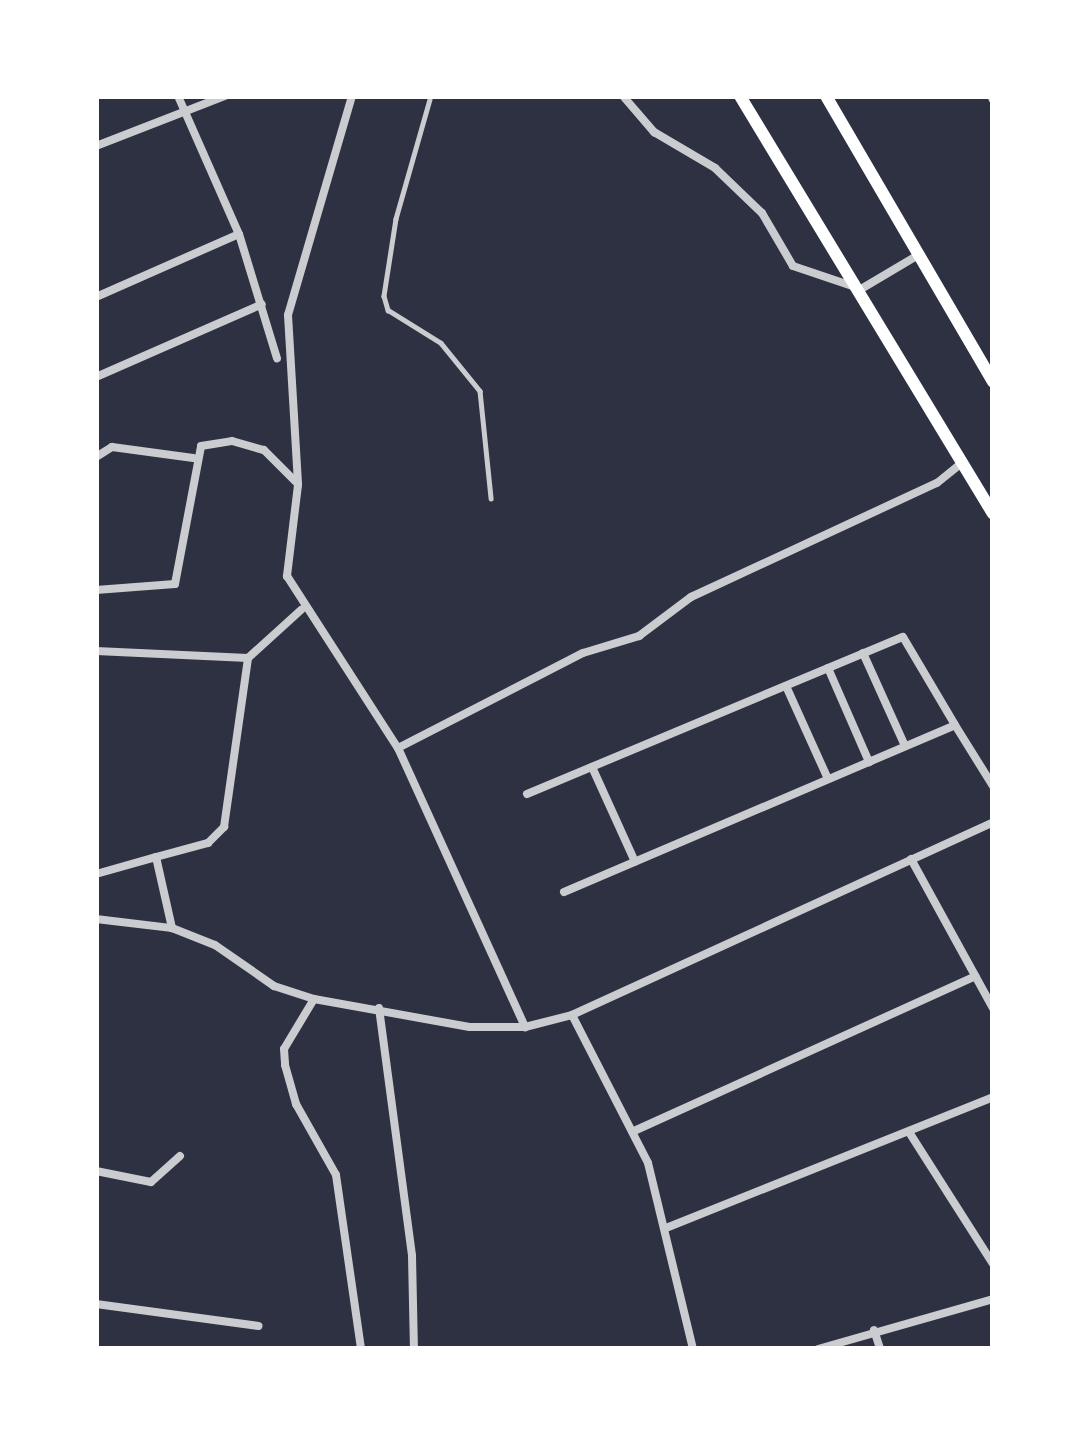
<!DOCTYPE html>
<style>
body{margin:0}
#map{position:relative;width:1089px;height:1445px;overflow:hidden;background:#2d3142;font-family:Georgia,serif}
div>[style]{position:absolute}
.service>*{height:4.5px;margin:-2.25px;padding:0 2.25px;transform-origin:2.25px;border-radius:2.25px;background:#caccd0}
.minor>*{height:8px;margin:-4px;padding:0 4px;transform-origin:4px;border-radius:4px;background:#caccd0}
.primary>*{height:12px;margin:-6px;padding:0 6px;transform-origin:6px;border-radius:6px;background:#fff}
span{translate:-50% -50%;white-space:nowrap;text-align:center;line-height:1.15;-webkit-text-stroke:9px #fff;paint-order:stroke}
.frame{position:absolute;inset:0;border:99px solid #fff;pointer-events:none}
</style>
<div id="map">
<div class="service">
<i style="left:431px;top:96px;width:128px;rotate:105.9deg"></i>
<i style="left:396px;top:219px;width:78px;rotate:98.9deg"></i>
<i style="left:384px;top:296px;width:15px;rotate:74deg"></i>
<i style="left:388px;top:310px;width:62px;rotate:31.9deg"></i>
<i style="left:441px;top:343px;width:62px;rotate:50.9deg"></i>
<i style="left:480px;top:391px;width:108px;rotate:84.1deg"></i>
</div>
<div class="minor">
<i style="left:178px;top:96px;width:151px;rotate:66.2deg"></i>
<i style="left:239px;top:234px;width:130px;rotate:73deg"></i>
<i style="left:352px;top:96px;width:228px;rotate:106.3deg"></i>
<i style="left:288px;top:315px;width:170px;rotate:86.6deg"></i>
<i style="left:298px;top:485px;width:92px;rotate:96.9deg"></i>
<i style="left:287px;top:576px;width:205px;rotate:57.2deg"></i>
<i style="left:398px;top:748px;width:307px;rotate:65.5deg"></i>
<i style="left:623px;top:96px;width:48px;rotate:49.3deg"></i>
<i style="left:654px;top:132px;width:71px;rotate:30.5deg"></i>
<i style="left:715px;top:168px;width:65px;rotate:43.8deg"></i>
<i style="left:762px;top:213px;width:61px;rotate:59.7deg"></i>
<i style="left:793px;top:266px;width:72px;rotate:18.7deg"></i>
<i style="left:861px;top:289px;width:69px;rotate:-30.7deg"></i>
<i style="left:991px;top:96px;width:4px;rotate:63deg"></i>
<i style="left:96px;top:146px;width:138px;rotate:-21.2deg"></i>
<i style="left:96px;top:297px;width:156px;rotate:-23.8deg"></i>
<i style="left:96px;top:377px;width:181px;rotate:-23.7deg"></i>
<i style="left:96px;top:457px;width:19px;rotate:-32deg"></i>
<i style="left:112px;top:447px;width:82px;rotate:7.7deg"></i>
<i style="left:96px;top:590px;width:79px;rotate:-4.3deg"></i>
<i style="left:175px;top:584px;width:140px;rotate:-79.3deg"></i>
<i style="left:201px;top:446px;width:31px;rotate:-9deg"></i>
<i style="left:232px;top:441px;width:33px;rotate:16deg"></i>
<i style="left:264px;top:450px;width:47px;rotate:45deg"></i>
<i style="left:96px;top:651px;width:152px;rotate:2.6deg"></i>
<i style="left:248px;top:658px;width:72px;rotate:-42.2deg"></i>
<i style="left:863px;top:653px;width:102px;rotate:65.7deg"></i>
<i style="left:828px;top:668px;width:103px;rotate:66.4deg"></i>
<i style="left:786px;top:686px;width:102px;rotate:65.7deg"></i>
<i style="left:398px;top:748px;width:208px;rotate:-27.2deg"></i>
<i style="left:583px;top:653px;width:59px;rotate:-16.9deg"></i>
<i style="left:639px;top:636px;width:65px;rotate:-36.9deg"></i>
<i style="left:691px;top:597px;width:271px;rotate:-24.9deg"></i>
<i style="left:937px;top:483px;width:32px;rotate:-39deg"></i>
<i style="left:592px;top:767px;width:104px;rotate:65.6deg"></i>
<i style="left:527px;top:794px;width:407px;rotate:-22.7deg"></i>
<i style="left:903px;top:637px;width:102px;rotate:59.4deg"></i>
<i style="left:156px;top:857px;width:54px;rotate:-15.1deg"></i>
<i style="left:208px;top:843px;width:23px;rotate:-45deg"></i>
<i style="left:224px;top:827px;width:171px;rotate:-81.9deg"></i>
<i style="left:911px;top:859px;width:170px;rotate:61.2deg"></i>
<i style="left:96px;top:874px;width:62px;rotate:-15.8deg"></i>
<i style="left:156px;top:857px;width:73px;rotate:77.3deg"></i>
<i style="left:172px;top:928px;width:46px;rotate:21.6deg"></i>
<i style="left:215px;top:945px;width:72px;rotate:34.8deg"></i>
<i style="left:274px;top:986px;width:42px;rotate:18deg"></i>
<i style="left:314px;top:999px;width:158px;rotate:10.2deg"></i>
<i style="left:470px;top:1027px;width:55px"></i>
<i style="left:525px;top:1027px;width:49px;rotate:-14.3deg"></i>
<i style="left:572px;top:1015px;width:166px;rotate:62.8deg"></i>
<i style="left:648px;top:1163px;width:191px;rotate:76.4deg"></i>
<i style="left:564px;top:892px;width:425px;rotate:-23.1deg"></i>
<i style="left:955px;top:725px;width:72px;rotate:58.1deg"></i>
<i style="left:96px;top:919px;width:77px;rotate:6.8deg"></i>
<i style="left:314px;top:999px;width:58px;rotate:121deg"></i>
<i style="left:284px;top:1049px;width:16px;rotate:86deg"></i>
<i style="left:285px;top:1065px;width:41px;rotate:74.2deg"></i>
<i style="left:296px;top:1104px;width:81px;rotate:60.6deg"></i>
<i style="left:336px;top:1175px;width:176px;rotate:81.8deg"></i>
<i style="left:379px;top:1008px;width:250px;rotate:82.4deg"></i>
<i style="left:412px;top:1256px;width:93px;rotate:88.8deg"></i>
<i style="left:572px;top:1015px;width:463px;rotate:-24.6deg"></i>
<i style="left:634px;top:1131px;width:375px;rotate:-24.4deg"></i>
<i style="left:909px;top:1132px;width:156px;rotate:57.5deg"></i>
<i style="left:96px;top:1171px;width:56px;rotate:11.3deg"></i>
<i style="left:151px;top:1182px;width:39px;rotate:-42deg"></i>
<i style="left:666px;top:1228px;width:352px;rotate:-21.8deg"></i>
<i style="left:96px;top:1304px;width:164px;rotate:7.7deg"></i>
<i style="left:874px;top:1330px;width:20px;rotate:72deg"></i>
<i style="left:818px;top:1349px;width:182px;rotate:-15.9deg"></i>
</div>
<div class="primary">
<i style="left:740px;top:96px;width:488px;rotate:58.8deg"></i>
<i style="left:826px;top:96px;width:331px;rotate:59.7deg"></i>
</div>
<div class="frame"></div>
</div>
